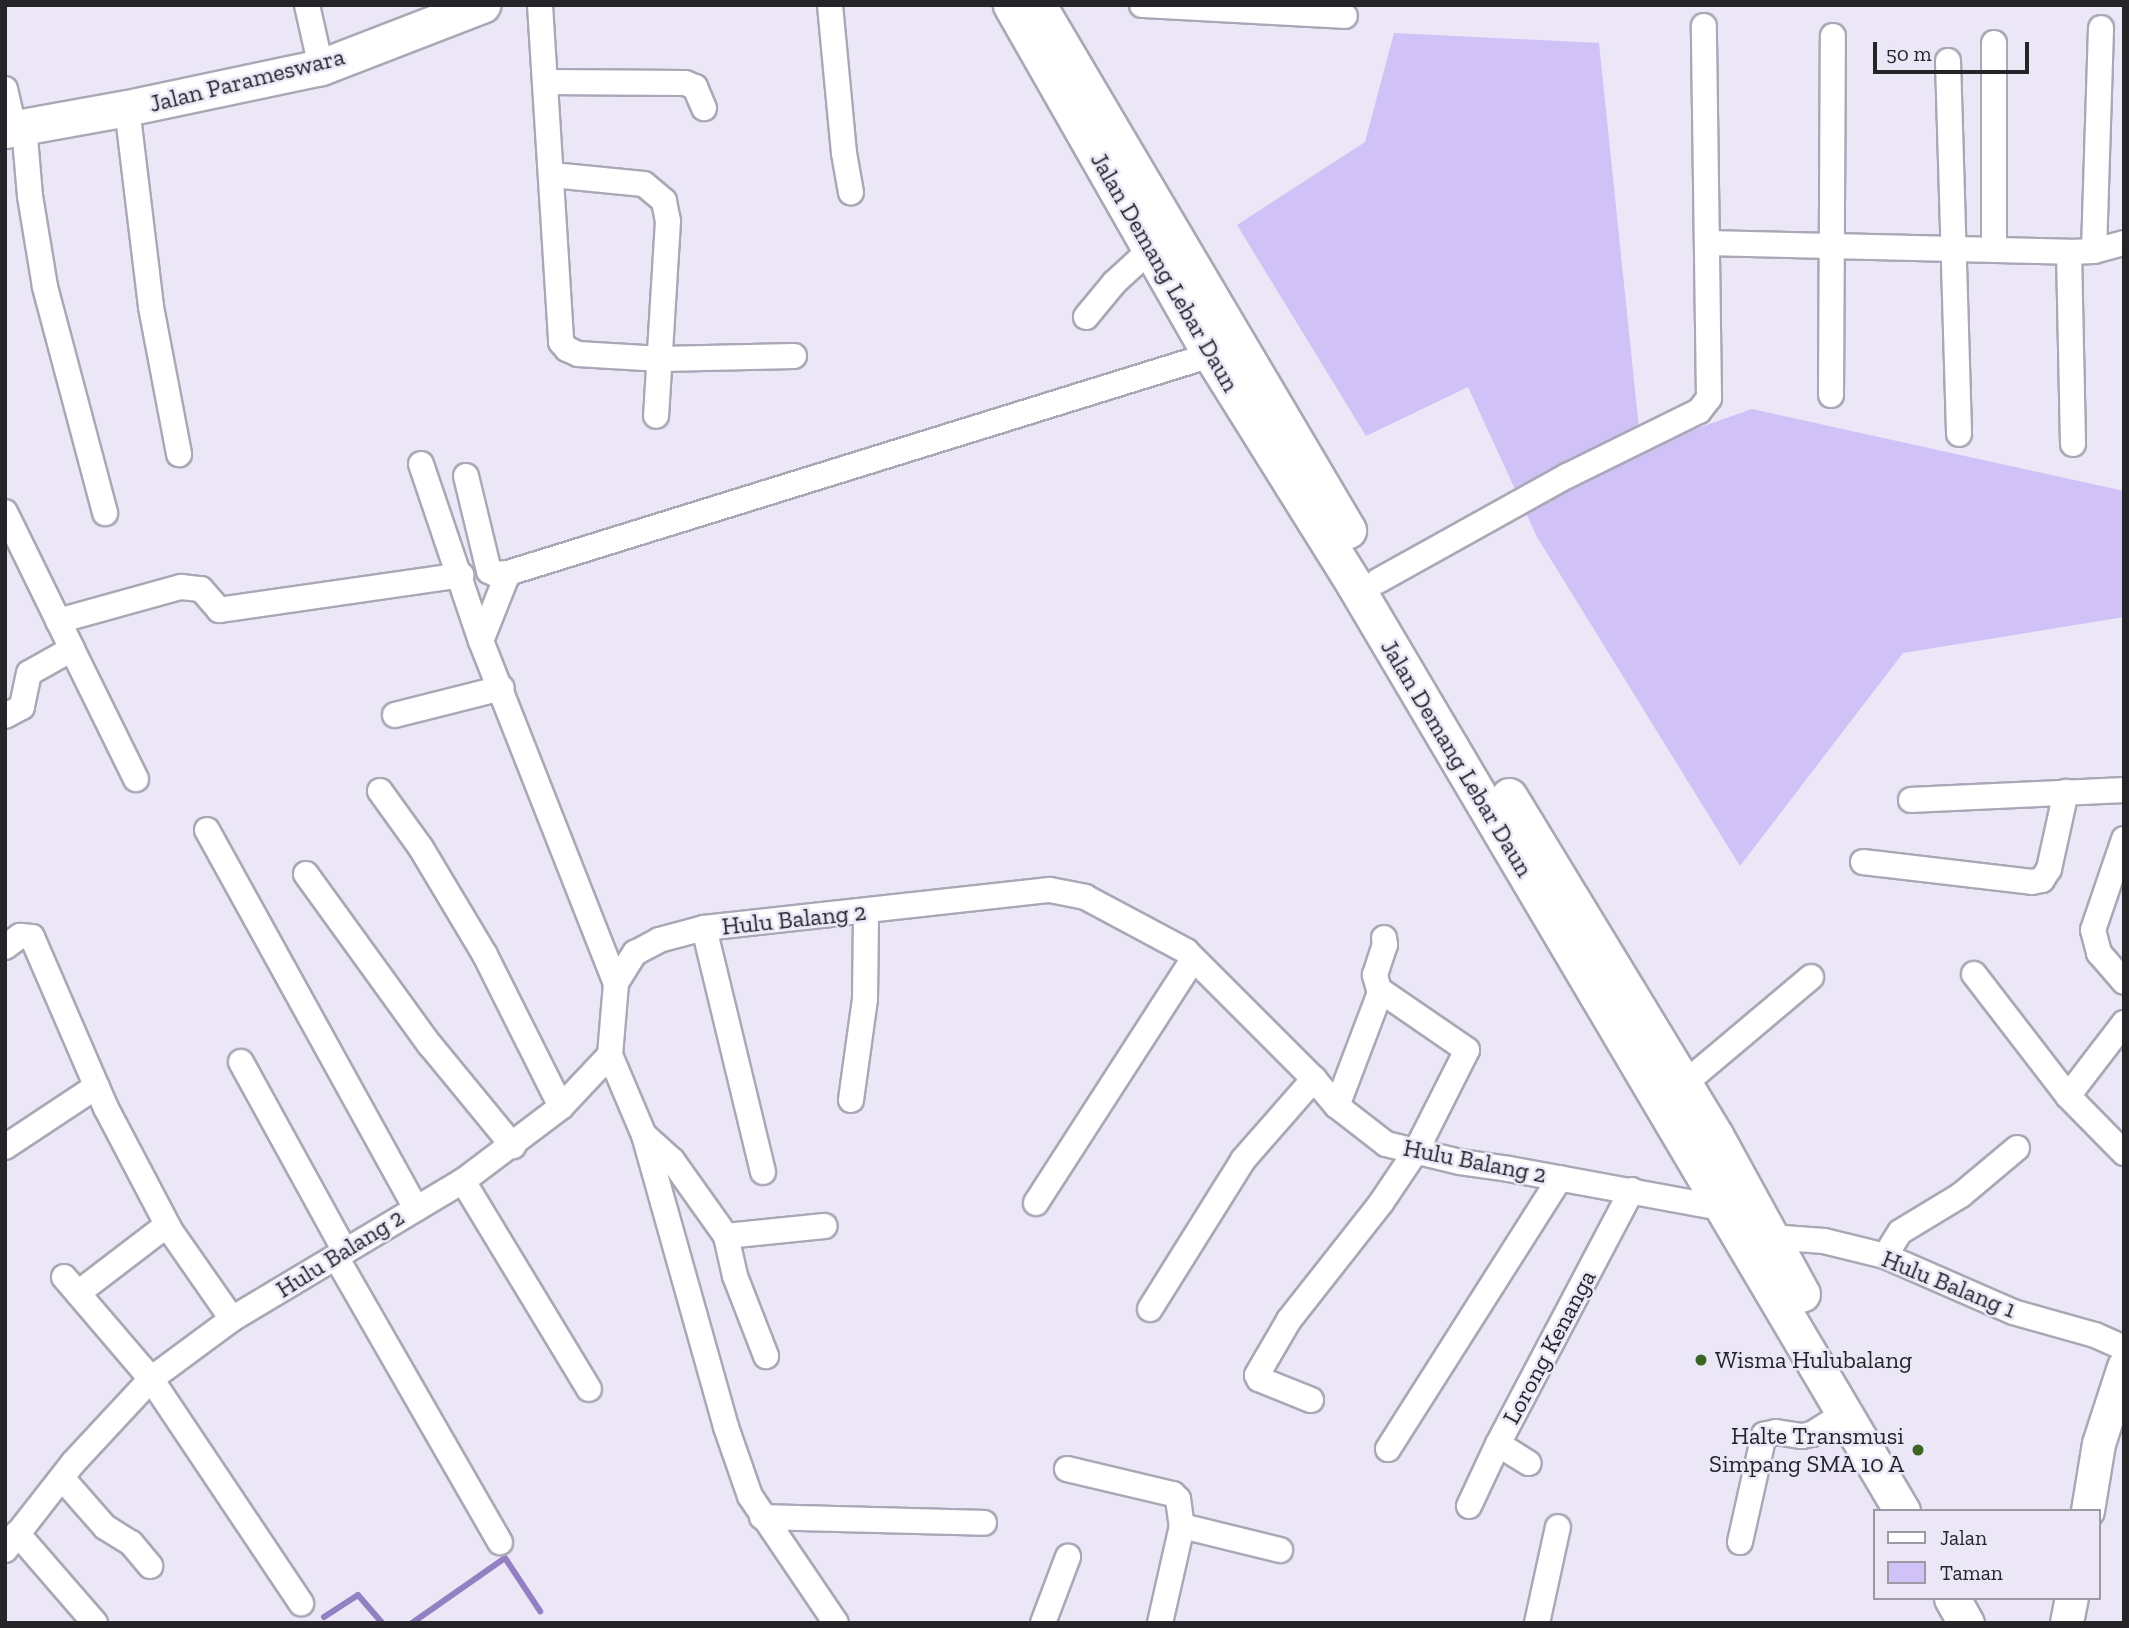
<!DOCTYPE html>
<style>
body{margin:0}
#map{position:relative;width:2129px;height:1628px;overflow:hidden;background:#ebe7f7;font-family:"Zilla Slab",serif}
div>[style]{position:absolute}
.green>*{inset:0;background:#d0c1f6}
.stream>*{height:6px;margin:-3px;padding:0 3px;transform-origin:3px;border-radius:3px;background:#9380c2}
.roads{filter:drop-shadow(2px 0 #aba7b6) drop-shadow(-2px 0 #aba7b6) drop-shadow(0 2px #aba7b6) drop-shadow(0 -2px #aba7b6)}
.minor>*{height:24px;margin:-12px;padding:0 12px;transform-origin:12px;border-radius:12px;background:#fff}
.major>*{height:32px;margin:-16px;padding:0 16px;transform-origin:16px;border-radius:16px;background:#fff}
.highway>*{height:35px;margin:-17.5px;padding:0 17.5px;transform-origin:17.5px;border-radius:17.5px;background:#fff}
.dots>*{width:19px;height:19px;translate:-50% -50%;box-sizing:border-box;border:4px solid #ebe7f7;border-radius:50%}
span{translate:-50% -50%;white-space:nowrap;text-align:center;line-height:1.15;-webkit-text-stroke:5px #ebe7f7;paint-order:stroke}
.street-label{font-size:24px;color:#252429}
.poi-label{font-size:24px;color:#252429}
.left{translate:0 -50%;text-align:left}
.right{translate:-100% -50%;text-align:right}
.frame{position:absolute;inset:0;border:7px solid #252429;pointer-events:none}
.legend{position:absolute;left:1873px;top:1509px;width:228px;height:91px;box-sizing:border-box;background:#ebe7f7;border:2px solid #9c99a5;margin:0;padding:9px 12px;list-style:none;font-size:21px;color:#252429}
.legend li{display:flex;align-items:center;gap:14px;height:35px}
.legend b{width:35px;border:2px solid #9c99a5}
.scale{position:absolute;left:1873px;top:42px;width:156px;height:32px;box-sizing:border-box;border:4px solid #252429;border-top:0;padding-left:9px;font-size:21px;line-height:24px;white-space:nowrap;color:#252429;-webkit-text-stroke:5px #ebe7f7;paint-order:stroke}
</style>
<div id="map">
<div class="green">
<i style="clip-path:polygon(1394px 33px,1599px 43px,1641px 448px,1752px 409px,2124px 491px,2124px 617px,1903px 653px,1740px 866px,1537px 537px,1468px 387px,1366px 436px,1237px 225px,1365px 142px)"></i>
</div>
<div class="stream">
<i style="left:324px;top:1617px;width:40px;rotate:-32.9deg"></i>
<i style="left:358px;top:1595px;width:37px;rotate:49deg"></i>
<i style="left:412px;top:1623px;width:113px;rotate:-35deg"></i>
<i style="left:505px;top:1558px;width:64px;rotate:56.6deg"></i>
</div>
<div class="roads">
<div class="minor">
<i style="left:307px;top:5px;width:64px;rotate:77.3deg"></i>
<i style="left:540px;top:5px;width:338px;rotate:86.4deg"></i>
<i style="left:561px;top:342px;width:9px;rotate:49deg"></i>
<i style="left:567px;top:349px;width:12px;rotate:24deg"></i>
<i style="left:578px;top:354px;width:83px;rotate:3.4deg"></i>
<i style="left:661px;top:359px;width:133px;rotate:-1.3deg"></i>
<i style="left:830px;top:5px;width:149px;rotate:84.6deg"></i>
<i style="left:844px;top:153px;width:40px;rotate:80deg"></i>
<i style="left:1142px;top:5px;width:203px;rotate:3.1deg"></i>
<i style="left:1948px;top:61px;width:373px;rotate:88.3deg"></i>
<i style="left:545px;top:82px;width:140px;rotate:0.4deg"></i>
<i style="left:685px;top:83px;width:11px;rotate:22deg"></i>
<i style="left:695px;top:87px;width:23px;rotate:67deg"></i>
<i style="left:5px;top:89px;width:40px;rotate:77deg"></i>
<i style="left:127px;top:108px;width:200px;rotate:83.1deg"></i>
<i style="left:151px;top:307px;width:150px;rotate:79.2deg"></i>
<i style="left:24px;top:126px;width:70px;rotate:85.1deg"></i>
<i style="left:30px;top:196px;width:92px;rotate:80.6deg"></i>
<i style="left:45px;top:287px;width:234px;rotate:75.1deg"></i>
<i style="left:552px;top:175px;width:92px;rotate:5.6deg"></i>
<i style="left:644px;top:184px;width:26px;rotate:40deg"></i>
<i style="left:664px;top:201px;width:20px;rotate:79deg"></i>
<i style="left:668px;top:221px;width:195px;rotate:93.5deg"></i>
<i style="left:1707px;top:243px;width:362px;rotate:1.4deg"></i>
<i style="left:2069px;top:252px;width:25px;rotate:-2deg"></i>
<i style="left:2094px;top:251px;width:31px;rotate:-15deg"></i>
<i style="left:1994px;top:250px;width:207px;rotate:-90deg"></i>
<i style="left:2094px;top:251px;width:223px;rotate:-88.2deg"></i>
<i style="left:2069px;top:252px;width:192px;rotate:88.8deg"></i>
<i style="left:1086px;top:317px;width:44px;rotate:-50.5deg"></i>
<i style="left:1114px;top:283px;width:50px;rotate:-42.6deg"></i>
<i style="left:1831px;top:395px;width:359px;rotate:-89.7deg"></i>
<i style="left:421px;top:464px;width:187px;rotate:71.3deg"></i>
<i style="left:481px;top:641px;width:368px;rotate:68.5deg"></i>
<i style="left:466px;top:476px;width:98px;rotate:76.4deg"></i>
<i style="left:489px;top:571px;width:7px;rotate:27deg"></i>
<i style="left:495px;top:574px;width:13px;rotate:-4deg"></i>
<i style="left:5px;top:512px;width:153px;rotate:63.9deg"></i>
<i style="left:72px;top:649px;width:49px;rotate:150.8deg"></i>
<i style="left:29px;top:673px;width:35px;rotate:102deg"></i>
<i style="left:22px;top:707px;width:19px;rotate:152deg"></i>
<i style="left:1378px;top:581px;width:216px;rotate:-29.1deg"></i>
<i style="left:1567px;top:476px;width:147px;rotate:-26.2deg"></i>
<i style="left:1699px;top:411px;width:16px;rotate:-52deg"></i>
<i style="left:1709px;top:398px;width:372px;rotate:-90.8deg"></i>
<i style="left:58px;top:621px;width:128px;rotate:-15.5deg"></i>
<i style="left:181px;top:587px;width:20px;rotate:6deg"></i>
<i style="left:201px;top:589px;width:28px;rotate:49deg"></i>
<i style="left:219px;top:610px;width:245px;rotate:-8.2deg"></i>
<i style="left:481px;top:641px;width:73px;rotate:-68.3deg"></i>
<i style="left:508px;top:573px;width:736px;rotate:-17.23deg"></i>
<i style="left:72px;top:649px;width:145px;rotate:63.8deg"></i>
<i style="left:395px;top:715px;width:110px;rotate:-14.2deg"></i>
<i style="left:380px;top:791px;width:70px;rotate:54.3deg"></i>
<i style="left:421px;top:848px;width:125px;rotate:59.1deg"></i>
<i style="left:485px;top:955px;width:170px;rotate:63.4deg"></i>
<i style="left:1911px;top:800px;width:213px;rotate:-2.7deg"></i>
<i style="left:207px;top:830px;width:431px;rotate:61.1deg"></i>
<i style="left:2124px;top:839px;width:96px;rotate:108.8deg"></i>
<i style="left:2093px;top:930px;width:24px;rotate:75deg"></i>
<i style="left:2099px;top:953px;width:38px;rotate:49deg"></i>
<i style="left:1863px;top:862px;width:170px;rotate:6.7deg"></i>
<i style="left:2032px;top:882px;width:10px;rotate:-11deg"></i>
<i style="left:2042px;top:880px;width:13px;rotate:-58deg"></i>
<i style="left:2049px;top:869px;width:79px;rotate:-77.6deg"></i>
<i style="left:306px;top:874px;width:211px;rotate:54.1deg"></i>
<i style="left:430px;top:1045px;width:131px;rotate:50.6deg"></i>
<i style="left:704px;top:928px;width:251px;rotate:76.4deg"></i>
<i style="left:5px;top:947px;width:19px;rotate:-36deg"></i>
<i style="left:20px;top:936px;width:12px;rotate:5deg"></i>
<i style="left:32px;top:937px;width:186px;rotate:66.6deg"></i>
<i style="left:106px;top:1108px;width:138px;rotate:62.3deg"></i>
<i style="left:170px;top:1230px;width:108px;rotate:55.1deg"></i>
<i style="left:1974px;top:974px;width:154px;rotate:52.4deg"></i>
<i style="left:2068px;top:1096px;width:80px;rotate:45.5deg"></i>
<i style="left:610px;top:1055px;width:87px;rotate:67deg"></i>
<i style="left:644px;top:1135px;width:303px;rotate:74.3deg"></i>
<i style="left:726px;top:1427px;width:73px;rotate:70.8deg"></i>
<i style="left:750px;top:1496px;width:153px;rotate:55.9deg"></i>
<i style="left:241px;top:1062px;width:216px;rotate:61.2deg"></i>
<i style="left:1684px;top:1084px;width:166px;rotate:-40.1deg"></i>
<i style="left:2068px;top:1096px;width:92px;rotate:-52.5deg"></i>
<i style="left:851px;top:1100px;width:102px;rotate:-82.1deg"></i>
<i style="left:865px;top:999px;width:87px;rotate:-89.3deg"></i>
<i style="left:1337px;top:1106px;width:121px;rotate:-69.2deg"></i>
<i style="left:1380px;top:993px;width:19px;rotate:-106deg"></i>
<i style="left:1375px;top:975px;width:32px;rotate:-72deg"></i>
<i style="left:1385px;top:945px;width:7px;rotate:-98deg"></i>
<i style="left:644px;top:1135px;width:38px;rotate:42deg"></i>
<i style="left:672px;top:1160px;width:93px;rotate:54.6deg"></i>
<i style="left:726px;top:1236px;width:41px;rotate:77.3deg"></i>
<i style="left:735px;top:1276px;width:86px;rotate:68.8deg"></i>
<i style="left:5px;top:1147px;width:110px;rotate:-33.5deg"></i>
<i style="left:463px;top:1181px;width:243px;rotate:58.8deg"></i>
<i style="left:1036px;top:1203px;width:290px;rotate:-57.2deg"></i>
<i style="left:726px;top:1236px;width:99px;rotate:-5.8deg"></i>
<i style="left:1770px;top:1237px;width:54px;rotate:4.2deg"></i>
<i style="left:1824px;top:1241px;width:63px;rotate:13.8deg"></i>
<i style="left:1885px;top:1256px;width:140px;rotate:23.6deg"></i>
<i style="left:2013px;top:1312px;width:85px;rotate:15.7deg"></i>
<i style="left:2095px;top:1335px;width:32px;rotate:24deg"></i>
<i style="left:1885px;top:1256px;width:28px;rotate:-58deg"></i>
<i style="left:1900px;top:1232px;width:71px;rotate:-31.2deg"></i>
<i style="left:1961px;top:1195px;width:73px;rotate:-40deg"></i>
<i style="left:336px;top:1257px;width:329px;rotate:60.1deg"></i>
<i style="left:64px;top:1277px;width:134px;rotate:49.5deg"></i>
<i style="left:151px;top:1379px;width:270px;rotate:56.2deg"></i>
<i style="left:78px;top:1293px;width:112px;rotate:-37.4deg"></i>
<i style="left:1150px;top:1309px;width:176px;rotate:-58deg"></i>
<i style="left:1243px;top:1160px;width:108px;rotate:-48.8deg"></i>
<i style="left:1311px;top:1400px;width:56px;rotate:-158deg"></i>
<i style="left:1259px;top:1379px;width:4px;rotate:-117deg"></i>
<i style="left:1257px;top:1375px;width:64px;rotate:-59.8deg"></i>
<i style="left:1289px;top:1320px;width:149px;rotate:-51.8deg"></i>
<i style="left:1381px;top:1203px;width:63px;rotate:-56.1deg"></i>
<i style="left:1416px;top:1151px;width:113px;rotate:-63.2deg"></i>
<i style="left:1467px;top:1050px;width:104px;rotate:-145.5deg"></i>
<i style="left:1498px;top:1444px;width:36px;rotate:32deg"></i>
<i style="left:1388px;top:1449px;width:321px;rotate:-57.6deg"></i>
<i style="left:1067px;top:1469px;width:109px;rotate:13.3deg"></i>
<i style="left:1173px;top:1494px;width:7px;rotate:45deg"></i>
<i style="left:1178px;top:1499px;width:27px;rotate:82deg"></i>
<i style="left:1182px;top:1526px;width:99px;rotate:102.8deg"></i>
<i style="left:62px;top:1478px;width:65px;rotate:48.7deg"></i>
<i style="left:105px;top:1527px;width:31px;rotate:32deg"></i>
<i style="left:131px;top:1543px;width:30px;rotate:50deg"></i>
<i style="left:1469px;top:1506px;width:68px;rotate:-64.9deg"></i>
<i style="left:1498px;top:1444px;width:287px;rotate:-62.2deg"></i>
<i style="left:762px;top:1517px;width:222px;rotate:1.5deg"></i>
<i style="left:1182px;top:1526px;width:101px;rotate:13.8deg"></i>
<i style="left:17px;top:1533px;width:119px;rotate:49.1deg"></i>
<i style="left:1740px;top:1542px;width:110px;rotate:-77.4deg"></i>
<i style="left:1764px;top:1435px;width:12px;rotate:-14deg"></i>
<i style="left:1776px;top:1432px;width:26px;rotate:9deg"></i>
<i style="left:1802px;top:1436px;width:10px;rotate:-11deg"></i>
<i style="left:1812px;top:1434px;width:41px;rotate:-32.2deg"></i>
<i style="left:5px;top:1550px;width:110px;rotate:-52deg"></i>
<i style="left:73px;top:1463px;width:115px;rotate:-47.1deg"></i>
<i style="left:151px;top:1379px;width:101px;rotate:-36.5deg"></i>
<i style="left:232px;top:1319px;width:269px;rotate:-30.9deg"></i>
<i style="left:463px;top:1181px;width:123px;rotate:-37.1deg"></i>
<i style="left:561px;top:1107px;width:71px;rotate:-46.7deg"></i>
<i style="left:610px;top:1055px;width:72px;rotate:-85.2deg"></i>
<i style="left:616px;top:983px;width:36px;rotate:-58deg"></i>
<i style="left:635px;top:953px;width:27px;rotate:-28deg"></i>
<i style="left:659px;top:940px;width:47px;rotate:-14.9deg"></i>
<i style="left:704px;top:928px;width:348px;rotate:-6.3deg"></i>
<i style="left:1050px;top:890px;width:36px;rotate:11deg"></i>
<i style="left:1085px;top:897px;width:115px;rotate:28.1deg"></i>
<i style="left:1186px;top:951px;width:181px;rotate:45deg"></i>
<i style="left:1314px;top:1079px;width:35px;rotate:50deg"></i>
<i style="left:1337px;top:1106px;width:62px;rotate:37.8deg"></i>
<i style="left:1386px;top:1144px;width:76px;rotate:13.7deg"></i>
<i style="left:1460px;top:1162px;width:49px;rotate:8.1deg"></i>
<i style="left:1509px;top:1169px;width:228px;rotate:10.4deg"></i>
<i style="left:1043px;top:1623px;width:71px;rotate:-69.3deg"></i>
<i style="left:1537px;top:1623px;width:98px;rotate:-77.7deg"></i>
</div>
<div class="major">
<i style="left:2088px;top:1511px;width:68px;rotate:-80.7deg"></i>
<i style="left:2099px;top:1444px;width:81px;rotate:-72deg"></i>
<i style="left:2067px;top:1623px;width:25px;rotate:-79deg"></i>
</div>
<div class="highway">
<i style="left:1011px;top:5px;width:403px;rotate:60.3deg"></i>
<i style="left:1211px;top:355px;width:270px;rotate:58deg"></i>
<i style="left:1354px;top:584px;width:1077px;rotate:59.41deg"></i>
<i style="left:1045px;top:17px;width:596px;rotate:59.43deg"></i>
<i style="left:5px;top:130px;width:124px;rotate:-10.2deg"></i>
<i style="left:127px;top:108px;width:198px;rotate:-11.9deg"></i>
<i style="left:321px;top:67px;width:173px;rotate:-21.1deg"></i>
<i style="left:1509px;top:796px;width:397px;rotate:58.7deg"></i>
<i style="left:1715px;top:1135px;width:181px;rotate:61.3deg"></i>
<i style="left:1952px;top:1598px;width:29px;rotate:61deg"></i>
</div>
</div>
<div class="dots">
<i style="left:1701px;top:1360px;background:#3a6522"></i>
<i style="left:1918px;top:1450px;background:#3a6522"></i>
</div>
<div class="street-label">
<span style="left:247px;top:80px;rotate:-14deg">Jalan Parameswara</span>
<span style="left:1165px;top:272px;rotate:60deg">Jalan Demang Lebar Daun</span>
<span style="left:1457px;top:758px;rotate:59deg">Jalan Demang Lebar Daun</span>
<span style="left:794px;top:919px;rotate:-6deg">Hulu Balang 2</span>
<span style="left:1475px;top:1161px;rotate:11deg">Hulu Balang 2</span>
<span style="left:340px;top:1253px;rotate:-32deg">Hulu Balang 2</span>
<span style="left:1949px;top:1284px;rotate:22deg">Hulu Balang 1</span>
<span style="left:1549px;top:1347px;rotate:-62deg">Lorong Kenanga</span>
</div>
<div class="poi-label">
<span class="left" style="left:1715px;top:1360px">Wisma Hulubalang</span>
<span class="right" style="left:1904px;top:1450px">Halte Transmusi<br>Simpang SMA 10 A</span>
</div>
<div class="frame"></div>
<ul class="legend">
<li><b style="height:9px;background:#fff"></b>Jalan</li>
<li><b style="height:19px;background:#d0c1f6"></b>Taman</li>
</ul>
<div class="scale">50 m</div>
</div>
